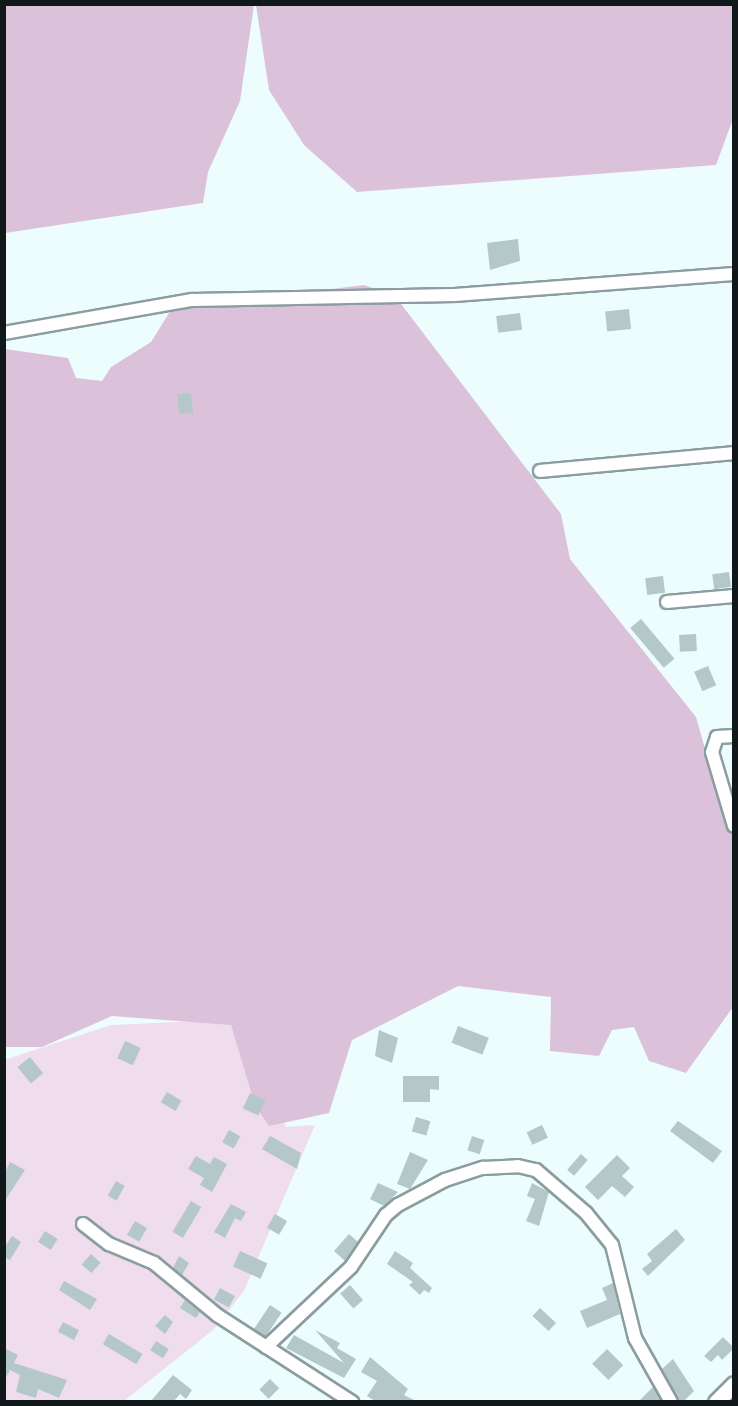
<!DOCTYPE html>
<style>
body{margin:0}
#map{position:relative;width:738px;height:1406px;overflow:hidden;background:#edfdfe;font-family:Lato,sans-serif}
div>[style]{position:absolute}
.green>*{inset:0;background:#efddee}
.forest>*{inset:0;background:#dbc1da}
.building>*{inset:0;background:#b4c7c9;transform-origin:0 0}
.roads{filter:drop-shadow(2px 0 #8b9d9f) drop-shadow(-2px 0 #8b9d9f) drop-shadow(0 2px #8b9d9f) drop-shadow(0 -2px #8b9d9f)}
.minor>*{height:12px;margin:-6px;padding:0 6px;transform-origin:6px;border-radius:6px;background:#fff}
.tertiary>*{height:15px;margin:-7.5px;padding:0 7.5px;transform-origin:7.5px;border-radius:7.5px;background:#fff}
span{translate:-50% -50%;white-space:nowrap;text-align:center;line-height:1.15;-webkit-text-stroke:4.5px #fff;paint-order:stroke}
.frame{position:absolute;inset:0;border:6px solid #111819;pointer-events:none}
</style>
<div id="map">
<div class="green">
<i style="clip-path:polygon(242px 1019px,286px 1127px,315px 1125px,244px 1291px,213px 1330px,124px 1401px,5px 1401px,4px 1060px,111px 1025px)"></i>
</div>
<div class="forest">
<i style="clip-path:polygon(5px 4px,254px 5px,240px 101px,208px 172px,203px 203px,5px 233px)"></i>
<i style="clip-path:polygon(256px 5px,733px 5px,733px 119px,716px 165px,357px 192px,304px 145px,269px 90px)"></i>
<i style="clip-path:polygon(364px 285px,395px 296px,561px 514px,570px 559px,696px 717px,717px 791px,733px 820px,733px 1007px,686px 1073px,649px 1061px,634px 1027px,612px 1030px,599px 1056px,550px 1051px,551px 997px,458px 986px,352px 1040px,329px 1113px,269px 1126px,255px 1105px,231px 1025px,112px 1016px,42px 1047px,5px 1047px,5px 349px,68px 358px,76px 378px,102px 381px,111px 367px,151px 342px,176px 302px,233px 301px)"></i>
</div>
<div class="building">
<i style="clip-path:polygon(518px 239px,520px 261px,490px 270px,487px 243px)"></i>
<i style="left:629px;top:309px;width:20px;height:24px;rotate:84deg"></i>
<i style="left:520px;top:313px;width:17px;height:24px;rotate:83deg"></i>
<i style="left:191px;top:393px;width:20px;height:14px;rotate:84deg"></i>
<i style="left:729px;top:572px;width:15px;height:17px;rotate:82deg"></i>
<i style="left:663px;top:576px;width:17px;height:18px;rotate:83deg"></i>
<i style="left:641px;top:619px;width:52px;height:14px;rotate:50deg"></i>
<i style="left:696px;top:634px;width:17px;height:17px;rotate:87deg"></i>
<i style="left:708px;top:666px;width:21px;height:15px;rotate:67deg"></i>
<i style="left:458px;top:1026px;width:33px;height:18px;rotate:21deg"></i>
<i style="clip-path:polygon(379px 1030px,398px 1038px,392px 1063px,375px 1056px)"></i>
<i style="left:125px;top:1041px;width:17px;height:19px;rotate:24deg"></i>
<i style="left:30px;top:1057px;width:21px;height:16px;rotate:51deg"></i>
<i style="clip-path:polygon(403px 1076px,439px 1076px,439px 1090px,430px 1089px,430px 1102px,403px 1102px)"></i>
<i style="left:167px;top:1092px;width:17px;height:12px;rotate:31deg"></i>
<i style="left:250px;top:1093px;width:17px;height:17px;rotate:25deg"></i>
<i style="left:416px;top:1117px;width:15px;height:15px;rotate:16deg"></i>
<i style="clip-path:polygon(678px 1121px,722px 1151px,713px 1163px,670px 1131px)"></i>
<i style="left:542px;top:1125px;width:14px;height:17px;rotate:65deg"></i>
<i style="left:229px;top:1130px;width:13px;height:14px;rotate:29deg"></i>
<i style="clip-path:polygon(270px 1136px,301px 1153px,297px 1169px,262px 1149px)"></i>
<i style="left:472px;top:1136px;width:13px;height:15px;rotate:18deg"></i>
<i style="clip-path:polygon(410px 1152px,428px 1160px,410px 1189px,397px 1184px)"></i>
<i style="left:581px;top:1154px;width:9px;height:21px;rotate:41deg"></i>
<i style="clip-path:polygon(617px 1155px,630px 1168px,622px 1176px,634px 1187px,625px 1197px,612px 1186px,598px 1200px,585px 1187px)"></i>
<i style="clip-path:polygon(196px 1156px,210px 1164px,214px 1157px,227px 1164px,212px 1192px,200px 1185px,204px 1178px,188px 1169px)"></i>
<i style="clip-path:polygon(10px 1162px,25px 1170px,4px 1202px,4px 1174px)"></i>
<i style="left:116px;top:1181px;width:10px;height:17px;rotate:29deg"></i>
<i style="clip-path:polygon(378px 1183px,398px 1192px,384px 1206px,370px 1199px)"></i>
<i style="clip-path:polygon(532px 1183px,549px 1192px,539px 1226px,526px 1221px,535px 1199px,527px 1196px)"></i>
<i style="left:191px;top:1201px;width:12px;height:36px;rotate:31deg"></i>
<i style="clip-path:polygon(231px 1204px,246px 1212px,241px 1221px,235px 1218px,225px 1238px,214px 1232px)"></i>
<i style="left:275px;top:1214px;width:14px;height:16px;rotate:30deg"></i>
<i style="left:135px;top:1221px;width:14px;height:16px;rotate:30deg"></i>
<i style="clip-path:polygon(676px 1229px,685px 1240px,648px 1276px,642px 1269px,652px 1261px,647px 1254px)"></i>
<i style="left:45px;top:1231px;width:15px;height:13px;rotate:32deg"></i>
<i style="clip-path:polygon(349px 1234px,358px 1242px,345px 1261px,334px 1251px)"></i>
<i style="clip-path:polygon(12px 1236px,21px 1242px,10px 1260px,4px 1257px,4px 1248px)"></i>
<i style="left:240px;top:1251px;width:30px;height:17px;rotate:24deg"></i>
<i style="clip-path:polygon(395px 1251px,413px 1263px,410px 1268px,432px 1288px,429px 1293px,424px 1290px,420px 1295px,409px 1285px,413px 1282px,387px 1264px)"></i>
<i style="left:91px;top:1254px;width:13px;height:14px;rotate:42deg"></i>
<i style="clip-path:polygon(179px 1256px,189px 1263px,182px 1275px,173px 1268px)"></i>
<i style="clip-path:polygon(64px 1281px,97px 1299px,90px 1310px,59px 1290px)"></i>
<i style="clip-path:polygon(613px 1283px,620px 1314px,587px 1328px,580px 1311px,607px 1300px,602px 1288px)"></i>
<i style="left:350px;top:1285px;width:20px;height:13px;rotate:49deg"></i>
<i style="left:220px;top:1288px;width:17px;height:13px;rotate:28deg"></i>
<i style="clip-path:polygon(185px 1300px,200px 1312px,196px 1318px,180px 1308px)"></i>
<i style="left:270px;top:1305px;width:14px;height:29px;rotate:34deg"></i>
<i style="left:540px;top:1308px;width:22px;height:11px;rotate:43deg"></i>
<i style="clip-path:polygon(165px 1315px,173px 1322px,165px 1334px,155px 1326px)"></i>
<i style="left:63px;top:1322px;width:18px;height:11px;rotate:27deg"></i>
<i style="clip-path:polygon(315px 1330px,340px 1343px,337px 1348px,356px 1359px,344px 1378px,286px 1348px,294px 1335px,344px 1363px)"></i>
<i style="left:109px;top:1334px;width:39px;height:12px;rotate:31deg"></i>
<i style="clip-path:polygon(723px 1337px,734px 1348px,722px 1360px,718px 1355px,711px 1362px,704px 1356px)"></i>
<i style="left:156px;top:1341px;width:15px;height:11px;rotate:32deg"></i>
<i style="clip-path:polygon(4px 1348px,18px 1355px,14px 1363px,67px 1380px,59px 1398px,38px 1389px,36px 1398px,16px 1392px,20px 1375px,10px 1370px,4px 1381px)"></i>
<i style="left:607px;top:1349px;width:23px;height:21px;rotate:45deg"></i>
<i style="clip-path:polygon(370px 1357px,408px 1389px,404px 1395px,416px 1401px,375px 1401px,367px 1396px,377px 1381px,361px 1372px)"></i>
<i style="clip-path:polygon(673px 1359px,694px 1391px,684px 1401px,679px 1401px,662px 1369px)"></i>
<i style="clip-path:polygon(173px 1375px,192px 1390px,186px 1399px,180px 1394px,174px 1401px,151px 1401px)"></i>
<i style="left:270px;top:1379px;width:13px;height:15px;rotate:45deg"></i>
<i style="clip-path:polygon(653px 1387px,661px 1401px,639px 1401px)"></i>
</div>
<div class="roads">
<div class="minor">
<i style="left:4px;top:333px;width:191px;rotate:-10deg"></i>
<i style="left:192px;top:300px;width:262px;rotate:-1.1deg"></i>
<i style="left:454px;top:295px;width:281px;rotate:-4.3deg"></i>
<i style="left:540px;top:471px;width:195px;rotate:-5.3deg"></i>
<i style="left:667px;top:602px;width:67px;rotate:-5.1deg"></i>
<i style="left:734px;top:736px;width:17px;rotate:177deg"></i>
<i style="left:717px;top:737px;width:16px;rotate:108deg"></i>
<i style="left:712px;top:752px;width:77px;rotate:73.4deg"></i>
<i style="left:83px;top:1224px;width:33px;rotate:38deg"></i>
<i style="left:109px;top:1244px;width:49px;rotate:22.9deg"></i>
<i style="left:154px;top:1263px;width:82px;rotate:39.5deg"></i>
<i style="left:217px;top:1315px;width:161px;rotate:32.8deg"></i>
<i style="left:266px;top:1347px;width:117px;rotate:-43.3deg"></i>
<i style="left:351px;top:1267px;width:63px;rotate:-56.1deg"></i>
<i style="left:386px;top:1215px;width:16px;rotate:-40deg"></i>
<i style="left:398px;top:1205px;width:53px;rotate:-28deg"></i>
<i style="left:445px;top:1180px;width:40px;rotate:-18deg"></i>
<i style="left:483px;top:1168px;width:35px;rotate:-3deg"></i>
<i style="left:518px;top:1166px;width:18px;rotate:13deg"></i>
<i style="left:536px;top:1170px;width:66px;rotate:40.7deg"></i>
<i style="left:586px;top:1213px;width:41px;rotate:50.9deg"></i>
<i style="left:612px;top:1245px;width:96px;rotate:76.1deg"></i>
<i style="left:635px;top:1338px;width:73px;rotate:60.6deg"></i>
</div>
<div class="tertiary">
<i style="left:716px;top:1402px;width:25px;rotate:-45deg"></i>
</div>
</div>
<div class="frame"></div>
</div>
